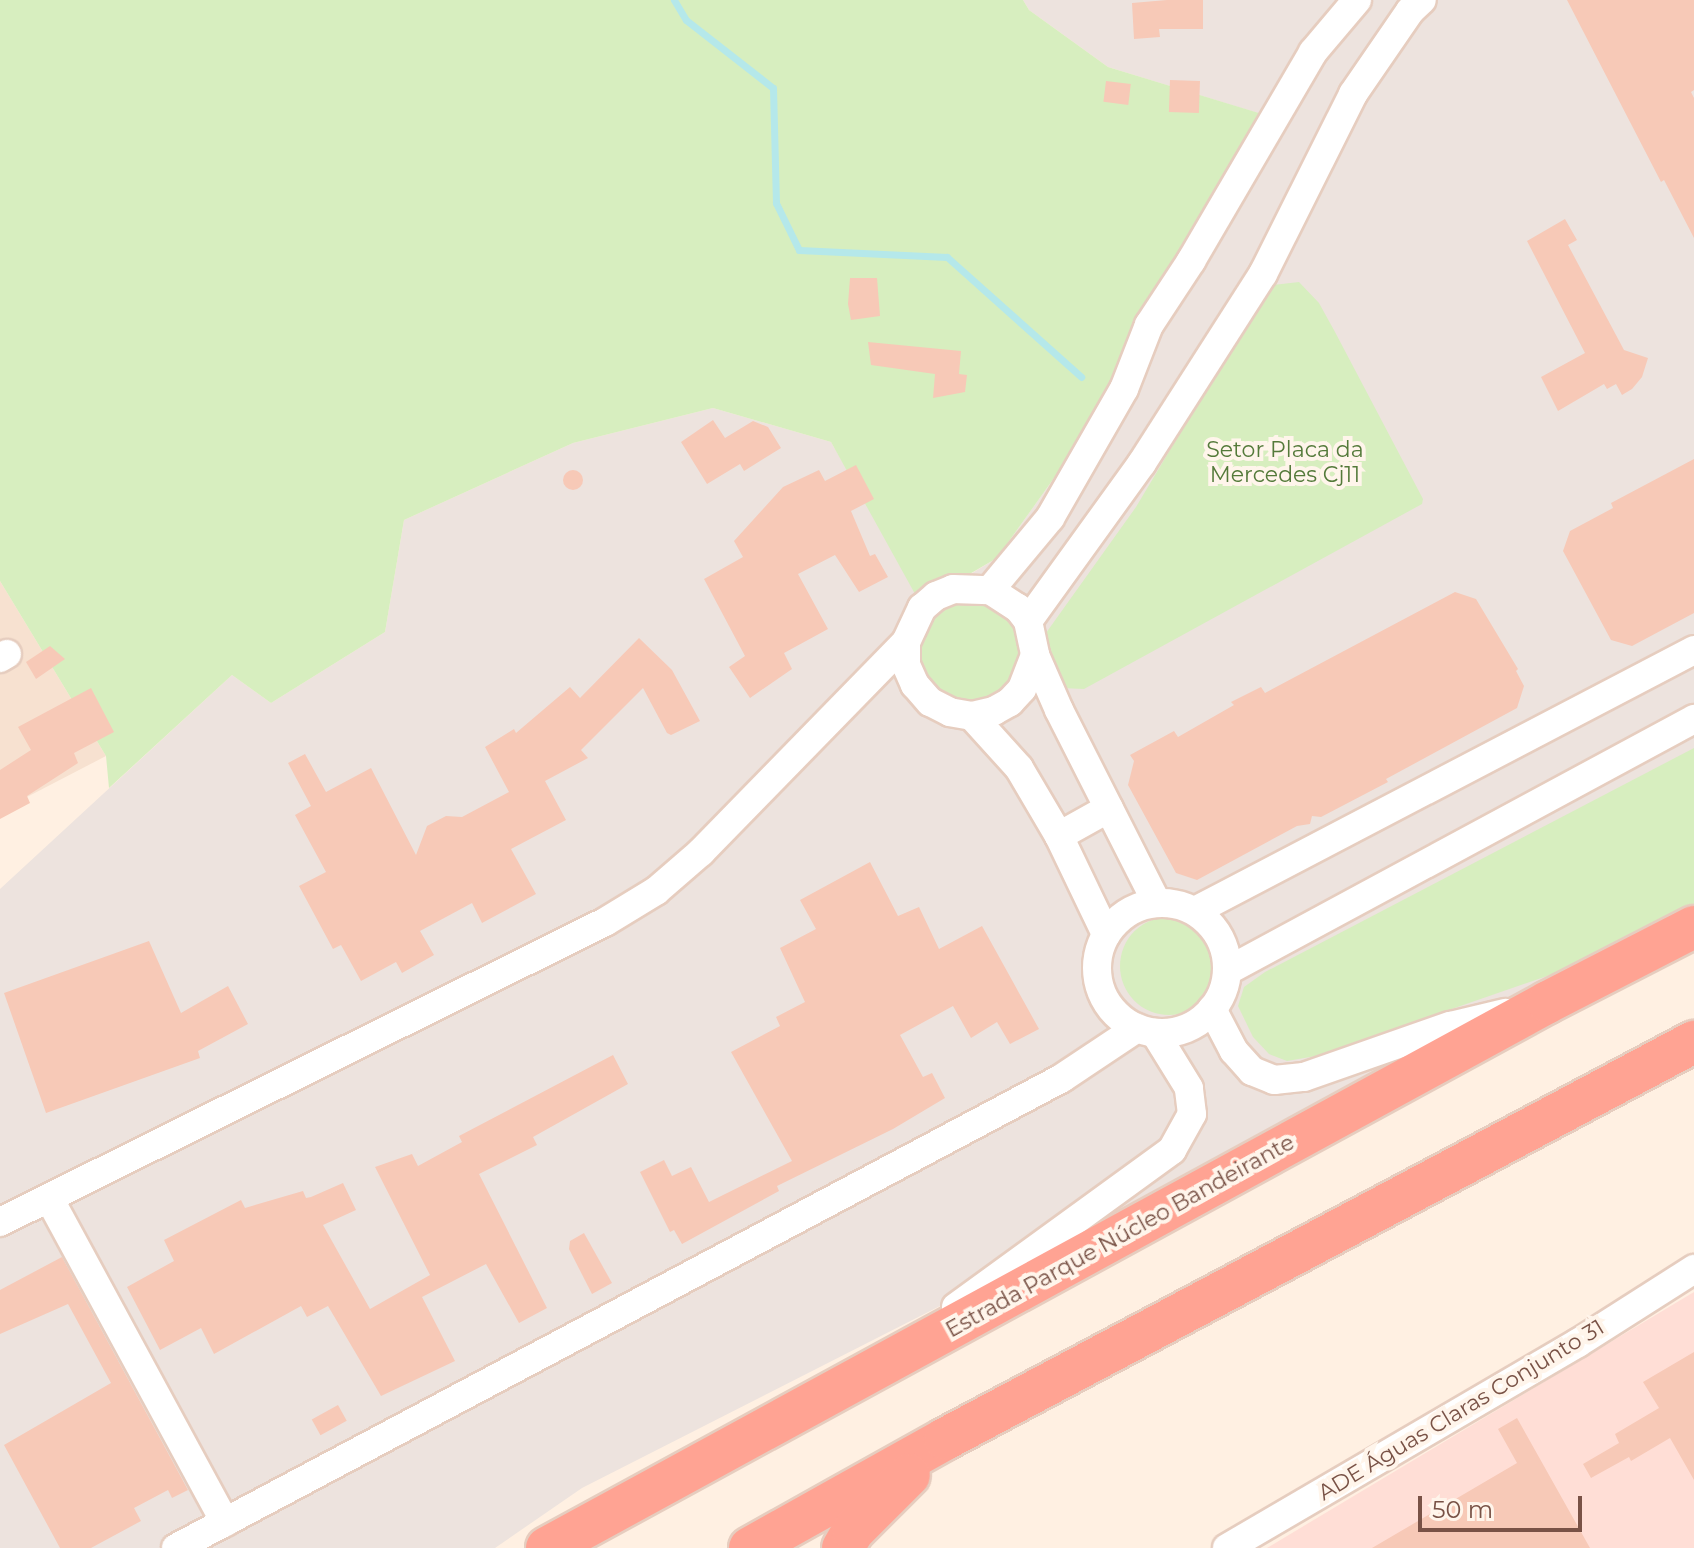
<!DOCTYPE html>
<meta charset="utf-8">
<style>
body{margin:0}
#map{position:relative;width:1694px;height:1548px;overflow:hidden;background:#fff0e2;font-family:Montserrat,sans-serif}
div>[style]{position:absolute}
.residential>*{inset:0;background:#f7e1d0}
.commercial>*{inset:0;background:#ffded6}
.industrial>*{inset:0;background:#ede3de}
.green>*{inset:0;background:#d7eebf}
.round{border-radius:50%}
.stream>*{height:7px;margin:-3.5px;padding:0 3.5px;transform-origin:3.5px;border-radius:3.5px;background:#b5e8ea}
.building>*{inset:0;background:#f7c9b7;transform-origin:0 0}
.roads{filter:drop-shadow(2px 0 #e6cdbf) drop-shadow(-2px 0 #e6cdbf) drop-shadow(0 2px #e6cdbf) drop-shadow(0 -2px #e6cdbf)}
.minor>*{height:28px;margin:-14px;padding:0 14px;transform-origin:14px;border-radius:14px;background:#fff}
.minor>.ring{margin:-14px;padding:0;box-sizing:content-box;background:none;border:28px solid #fff;border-radius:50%}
.highway>*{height:42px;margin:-21px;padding:0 21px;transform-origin:21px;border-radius:21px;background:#ffa393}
span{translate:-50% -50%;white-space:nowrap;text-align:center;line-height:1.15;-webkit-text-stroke:8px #fff5eb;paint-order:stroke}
.park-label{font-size:22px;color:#547a3a}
.street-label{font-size:22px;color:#795246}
.scale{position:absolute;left:1418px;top:1496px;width:164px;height:36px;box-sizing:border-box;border:4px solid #795246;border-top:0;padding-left:10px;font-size:24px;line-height:28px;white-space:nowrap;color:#795246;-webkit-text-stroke:6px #fff5eb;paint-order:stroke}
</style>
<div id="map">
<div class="residential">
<i style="clip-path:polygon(0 581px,106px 756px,0 811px)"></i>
</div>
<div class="commercial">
<i style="clip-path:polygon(1694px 1292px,1694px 1548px,1267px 1548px)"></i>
</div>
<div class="industrial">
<i style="clip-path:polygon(1023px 0,1694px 0,1694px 907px,1174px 1187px,582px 1488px,495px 1548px,0 1548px,0 889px,232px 675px,271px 703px,385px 632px,404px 520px,573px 443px,713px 408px,831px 442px,924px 602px,997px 558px,1084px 436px,1132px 336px,1261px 114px,1108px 67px,1029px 10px)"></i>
</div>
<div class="green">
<i style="clip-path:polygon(0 0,1023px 0,1029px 10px,1108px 67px,1262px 114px,1132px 336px,1084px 436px,997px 558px,920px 603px,831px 442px,713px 408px,573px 443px,404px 520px,385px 632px,271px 703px,232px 675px,109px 788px,106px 756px,0 581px)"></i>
<i style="clip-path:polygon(1299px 282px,1319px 303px,1335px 332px,1423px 499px,1422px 504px,1084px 689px,1061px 688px,1044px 650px,1046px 633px,1136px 507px,1261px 297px,1273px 285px)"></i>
<i class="round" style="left:921px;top:602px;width:102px;height:102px"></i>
<i style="clip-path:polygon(1694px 748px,1694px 908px,1605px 956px,1316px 1056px,1287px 1061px,1269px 1054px,1253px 1037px,1238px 1006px,1244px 987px,1265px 972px)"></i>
<i class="round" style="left:1120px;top:917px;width:98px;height:98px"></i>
</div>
<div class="stream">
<i style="left:674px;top:0;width:23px;rotate:59deg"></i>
<i style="left:686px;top:20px;width:110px;rotate:38deg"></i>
<i style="left:773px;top:88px;width:115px;rotate:88.5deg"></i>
<i style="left:776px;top:203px;width:52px;rotate:63.9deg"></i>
<i style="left:799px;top:250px;width:148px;rotate:2.7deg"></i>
<i style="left:947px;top:257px;width:180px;rotate:41.8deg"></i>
</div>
<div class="building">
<i style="clip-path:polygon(1167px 0,1203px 0,1203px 29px,1159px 29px,1160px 37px,1134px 39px,1132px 3px)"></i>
<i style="clip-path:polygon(1567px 0,1694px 0,1694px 90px,1691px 92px,1694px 98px,1694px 238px,1664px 180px,1661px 182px)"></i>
<i style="left:1170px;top:80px;width:30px;height:32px;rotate:2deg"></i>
<i style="left:1106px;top:81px;width:25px;height:21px;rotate:7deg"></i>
<i style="clip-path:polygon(1565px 219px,1577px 240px,1568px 245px,1624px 350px,1648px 358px,1642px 377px,1632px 389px,1622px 395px,1616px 384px,1607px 389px,1604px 384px,1558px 411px,1541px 377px,1585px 353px,1527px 241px)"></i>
<i style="clip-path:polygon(850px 278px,877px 278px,880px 316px,851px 320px,848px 304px)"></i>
<i style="clip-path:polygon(868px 342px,961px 351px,959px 374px,967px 375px,965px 392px,933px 398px,935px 374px,871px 365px)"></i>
<i style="clip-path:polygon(713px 420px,725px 438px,753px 421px,768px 427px,781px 448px,744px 471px,740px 464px,707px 484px,681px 442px)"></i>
<i style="clip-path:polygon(1694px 459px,1694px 613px,1632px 646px,1611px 640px,1563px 551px,1570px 531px,1613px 508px,1611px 503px)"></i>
<i style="clip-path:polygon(856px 465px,874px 499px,851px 511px,870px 556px,875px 554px,888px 577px,859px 592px,835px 555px,798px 574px,828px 629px,784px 653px,792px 669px,750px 698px,729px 667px,745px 656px,704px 579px,743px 557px,734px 541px,783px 487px,819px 470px,825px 481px)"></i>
<i class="round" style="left:563px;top:470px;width:20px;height:20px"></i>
<i style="clip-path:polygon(1455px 592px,1476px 599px,1518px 669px,1516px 671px,1524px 686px,1517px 708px,1386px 779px,1388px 782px,1321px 817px,1312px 816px,1310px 824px,1297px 826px,1197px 880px,1176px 873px,1128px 785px,1134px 761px,1130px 755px,1174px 731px,1178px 737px,1234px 705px,1231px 702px,1261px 687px,1265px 693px)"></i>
<i style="clip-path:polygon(639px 638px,672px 670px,700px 721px,671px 735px,667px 733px,643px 688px,581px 750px,588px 758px,545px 781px,566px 820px,511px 849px,536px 894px,482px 923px,472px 903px,420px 931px,434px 955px,402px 973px,396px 962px,361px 981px,341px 945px,333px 949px,299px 886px,326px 872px,295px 815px,311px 806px,288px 763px,305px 754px,326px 792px,371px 768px,416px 855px,427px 826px,446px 816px,462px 817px,509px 792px,485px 747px,514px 729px,516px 733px,570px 687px,580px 698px)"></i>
<i style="clip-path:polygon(50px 646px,65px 659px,36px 679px,26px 662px)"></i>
<i style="clip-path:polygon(91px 688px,114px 732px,74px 753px,78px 763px,27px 796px,30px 803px,0 819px,0 770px,31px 750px,18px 727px)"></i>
<i style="clip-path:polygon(870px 862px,898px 916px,919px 907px,939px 949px,982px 926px,1039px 1029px,1010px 1044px,997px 1022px,971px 1038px,953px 1006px,900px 1035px,923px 1077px,932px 1073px,945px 1098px,893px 1129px,777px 1186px,779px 1191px,682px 1244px,674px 1230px,670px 1232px,640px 1172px,664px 1160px,672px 1176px,691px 1167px,709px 1202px,792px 1161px,731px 1052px,780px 1026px,776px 1017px,805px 1002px,780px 948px,816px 929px,800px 900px)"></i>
<i style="clip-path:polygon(149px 941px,181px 1013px,228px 986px,248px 1024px,198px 1051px,200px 1058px,46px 1113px,4px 993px)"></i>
<i style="clip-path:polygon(613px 1055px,628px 1084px,533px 1137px,537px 1145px,479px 1174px,547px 1308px,519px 1323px,486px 1264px,422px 1297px,455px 1361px,381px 1396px,328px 1306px,307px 1317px,301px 1306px,214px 1354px,201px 1328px,160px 1350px,127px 1287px,174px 1261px,164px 1240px,241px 1200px,245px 1208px,303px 1191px,306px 1198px,311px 1197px,343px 1183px,356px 1210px,323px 1225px,370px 1309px,430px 1275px,375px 1167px,412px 1154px,418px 1166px,462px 1142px,459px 1136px)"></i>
<i style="clip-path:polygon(584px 1233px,612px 1283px,592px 1294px,569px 1249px,570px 1241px)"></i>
<i style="clip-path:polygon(62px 1257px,188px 1490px,172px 1498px,168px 1490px,134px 1508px,141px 1521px,91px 1548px,60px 1548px,4px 1445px,111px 1383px,68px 1304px,0 1334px,0 1290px)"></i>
<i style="clip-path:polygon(1694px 1352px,1694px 1480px,1670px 1438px,1631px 1461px,1629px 1457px,1591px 1478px,1583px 1464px,1619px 1443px,1615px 1434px,1659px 1408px,1643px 1382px)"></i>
<i style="left:338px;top:1405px;width:18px;height:30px;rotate:61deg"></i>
<i style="clip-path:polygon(1517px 1418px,1590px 1548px,1372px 1548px,1517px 1463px,1498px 1429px)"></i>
</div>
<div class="roads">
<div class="minor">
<i style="left:990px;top:590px;width:94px;rotate:-50.2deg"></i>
<i style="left:1050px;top:518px;width:149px;rotate:-60.2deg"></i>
<i style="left:1124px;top:389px;width:69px;rotate:-68.7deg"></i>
<i style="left:1149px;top:325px;width:77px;rotate:-56.7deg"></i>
<i style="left:1191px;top:261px;width:242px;rotate:-59.7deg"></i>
<i style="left:1313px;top:52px;width:68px;rotate:-49.8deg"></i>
<i style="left:1028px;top:621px;width:195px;rotate:-54.2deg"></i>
<i style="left:1142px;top:463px;width:224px;rotate:-57.4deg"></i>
<i style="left:1263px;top:274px;width:201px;rotate:-63.4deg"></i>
<i style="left:1353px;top:94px;width:101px;rotate:-55.5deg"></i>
<i style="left:1410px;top:11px;width:16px;rotate:-43deg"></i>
<i style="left:1035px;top:655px;width:36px;rotate:111deg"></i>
<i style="left:1022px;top:689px;width:18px;rotate:133deg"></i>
<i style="left:1010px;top:702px;width:18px;rotate:151deg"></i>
<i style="left:994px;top:711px;width:23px;rotate:167deg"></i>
<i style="left:972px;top:716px;width:22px;rotate:-170deg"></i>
<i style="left:950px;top:712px;width:22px;rotate:-153deg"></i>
<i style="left:930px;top:702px;width:23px;rotate:-131deg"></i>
<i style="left:915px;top:685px;width:22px;rotate:-114deg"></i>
<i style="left:906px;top:665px;width:23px;rotate:-90deg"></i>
<i style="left:906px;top:642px;width:38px;rotate:-65deg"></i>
<i style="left:922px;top:608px;width:18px;rotate:-41deg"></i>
<i style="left:936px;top:596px;width:18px;rotate:-22deg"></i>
<i style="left:953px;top:589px;width:37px;rotate:2deg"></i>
<i style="left:990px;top:590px;width:33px;rotate:33deg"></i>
<i style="left:1018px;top:608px;width:16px;rotate:52deg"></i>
<i style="left:1028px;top:621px;width:35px;rotate:78deg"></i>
<i style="left:1035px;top:655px;width:60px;rotate:66.4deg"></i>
<i style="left:1059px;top:710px;width:216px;rotate:63.1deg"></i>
<i style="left:0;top:658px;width:8px;rotate:-30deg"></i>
<i style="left:972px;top:716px;width:70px;rotate:47.9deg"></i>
<i style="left:1019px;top:768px;width:79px;rotate:59.5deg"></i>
<i style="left:1059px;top:836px;width:109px;rotate:64.4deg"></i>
<i style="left:1059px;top:836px;width:57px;rotate:-29.2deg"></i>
<i class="ring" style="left:1097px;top:903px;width:102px;height:102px"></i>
<i style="left:1195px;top:911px;width:563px;rotate:-27.61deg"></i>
<i style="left:1227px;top:971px;width:531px;rotate:-28.35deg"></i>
<i style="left:1212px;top:1009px;width:47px;rotate:62.4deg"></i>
<i style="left:1234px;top:1051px;width:27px;rotate:48deg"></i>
<i style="left:1252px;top:1071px;width:24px;rotate:22deg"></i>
<i style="left:1274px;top:1080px;width:30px;rotate:-6deg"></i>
<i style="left:1304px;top:1077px;width:155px;rotate:-19.3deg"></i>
<i style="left:1450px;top:1026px;width:57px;rotate:-13.3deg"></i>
<i style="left:49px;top:1198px;width:369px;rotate:61.5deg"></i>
<i style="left:0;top:1222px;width:675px;rotate:-26.38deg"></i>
<i style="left:605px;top:922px;width:60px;rotate:-31.3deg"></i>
<i style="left:656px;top:891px;width:60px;rotate:-40.9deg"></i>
<i style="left:701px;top:852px;width:293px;rotate:-45.7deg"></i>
<i style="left:956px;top:1307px;width:267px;rotate:-36deg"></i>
<i style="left:1172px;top:1150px;width:41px;rotate:-60.9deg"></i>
<i style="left:1192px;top:1114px;width:26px;rotate:-97deg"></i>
<i style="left:1189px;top:1088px;width:65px;rotate:-121.7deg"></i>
<i style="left:176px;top:1548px;width:1003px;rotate:-27.94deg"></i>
<i style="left:1062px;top:1078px;width:90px;rotate:-33.7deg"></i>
<i style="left:1227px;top:1548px;width:406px;rotate:-30.3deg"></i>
<i style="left:1578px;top:1343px;width:138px;rotate:-32.5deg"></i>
</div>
<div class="highway">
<i style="left:547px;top:1548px;width:1140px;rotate:-28.61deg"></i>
<i style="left:1548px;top:1002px;width:164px;rotate:-27.2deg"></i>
<i style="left:750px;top:1548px;width:223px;rotate:-29.2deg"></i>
<i style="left:945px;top:1439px;width:848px;rotate:-27.93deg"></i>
<i style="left:843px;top:1548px;width:20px;rotate:-60deg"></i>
<i style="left:853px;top:1531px;width:79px;rotate:-45deg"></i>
</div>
</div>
<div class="park-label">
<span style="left:1285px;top:462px">Setor Placa da<br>Mercedes Cj11</span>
</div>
<div class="street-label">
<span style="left:1120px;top:1236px;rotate:-29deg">Estrada Parque Núcleo Bandeirante</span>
<span style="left:1461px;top:1410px;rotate:-31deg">ADE Águas Claras Conjunto 31</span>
</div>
<div class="scale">50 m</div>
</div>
